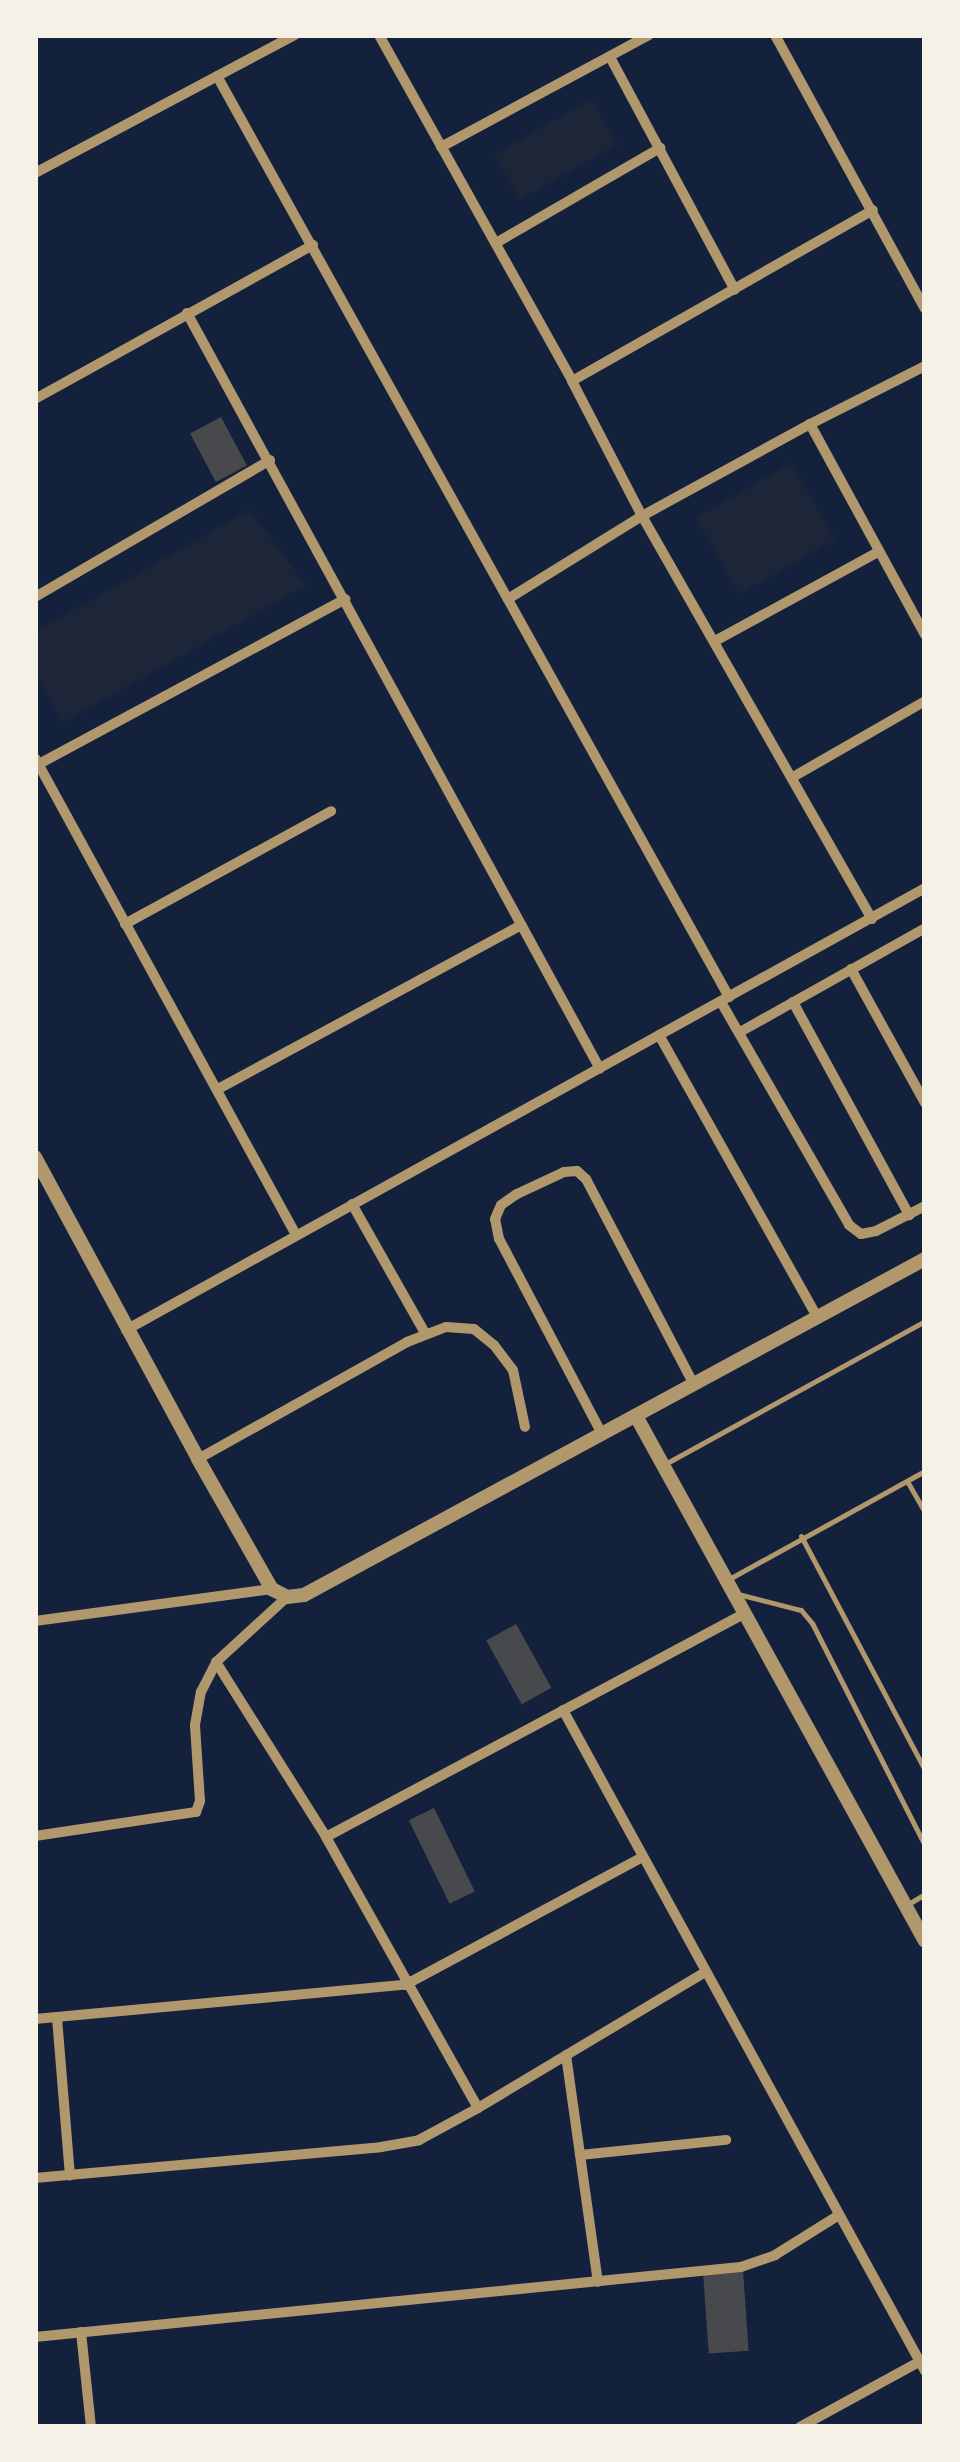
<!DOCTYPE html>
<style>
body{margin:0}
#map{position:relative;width:960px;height:2462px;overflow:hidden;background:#14213d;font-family:Manrope,sans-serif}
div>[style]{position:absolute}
.green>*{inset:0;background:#1d2539;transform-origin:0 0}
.building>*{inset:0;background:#48494c;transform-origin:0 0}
.service>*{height:5px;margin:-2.5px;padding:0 2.5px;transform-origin:2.5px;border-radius:2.5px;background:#b1986c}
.minor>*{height:10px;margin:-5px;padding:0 5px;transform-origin:5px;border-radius:5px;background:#b1986c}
.tertiary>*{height:14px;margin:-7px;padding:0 7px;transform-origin:7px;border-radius:7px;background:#b1986c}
span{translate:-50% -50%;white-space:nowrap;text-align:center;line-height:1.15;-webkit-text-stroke:8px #f6f1e7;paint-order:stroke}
.frame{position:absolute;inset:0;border:38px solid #f6f1e7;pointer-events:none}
</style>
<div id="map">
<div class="green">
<i style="left:591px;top:99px;width:52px;height:112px;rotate:60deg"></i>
<i style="left:791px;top:463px;width:88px;height:110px;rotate:60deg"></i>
<i style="clip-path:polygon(249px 510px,306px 585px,63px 723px,35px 673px,35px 632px)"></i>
</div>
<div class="building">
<i style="left:221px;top:417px;width:55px;height:35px;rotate:62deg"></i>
<i style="left:516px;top:1624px;width:73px;height:34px;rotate:61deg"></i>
<i style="left:434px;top:1808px;width:93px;height:28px;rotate:64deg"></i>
<i style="left:743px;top:2270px;width:81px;height:40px;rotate:86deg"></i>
</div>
<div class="service">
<i style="left:665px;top:1464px;width:297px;rotate:-28.8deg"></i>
<i style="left:907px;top:1481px;width:36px;rotate:60deg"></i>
<i style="left:801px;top:1536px;width:265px;rotate:62.1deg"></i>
<i style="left:729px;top:1579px;width:224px;rotate:-28.9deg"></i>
<i style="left:738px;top:1594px;width:65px;rotate:14.3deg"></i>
<i style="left:801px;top:1610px;width:17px;rotate:50deg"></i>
<i style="left:812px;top:1623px;width:250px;rotate:63.1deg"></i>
<i style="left:910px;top:1903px;width:17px;rotate:-31deg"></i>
</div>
<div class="minor">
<i style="left:379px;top:35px;width:396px;rotate:60.8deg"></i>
<i style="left:572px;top:381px;width:152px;rotate:62.6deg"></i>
<i style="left:642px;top:516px;width:464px;rotate:60.3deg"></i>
<i style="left:775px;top:35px;width:312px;rotate:61.3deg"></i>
<i style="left:610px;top:57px;width:264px;rotate:61.8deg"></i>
<i style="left:217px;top:76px;width:1054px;rotate:60.93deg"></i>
<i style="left:441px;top:147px;width:236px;rotate:-28.3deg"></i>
<i style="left:35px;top:173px;width:294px;rotate:-28deg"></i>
<i style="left:496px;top:243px;width:190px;rotate:-30.1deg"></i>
<i style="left:187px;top:313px;width:861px;rotate:61.35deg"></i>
<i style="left:925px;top:366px;width:129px;rotate:153.2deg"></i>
<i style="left:810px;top:424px;width:240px;rotate:61.4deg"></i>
<i style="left:572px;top:381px;width:346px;rotate:-29.6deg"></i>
<i style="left:35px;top:399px;width:318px;rotate:-29deg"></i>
<i style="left:35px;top:597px;width:272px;rotate:-30.2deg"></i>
<i style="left:508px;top:599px;width:158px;rotate:-31.8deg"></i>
<i style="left:642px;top:516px;width:192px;rotate:-28.7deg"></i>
<i style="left:715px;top:641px;width:186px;rotate:-28.6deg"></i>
<i style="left:35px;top:758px;width:544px;rotate:61.31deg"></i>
<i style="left:39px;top:764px;width:348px;rotate:-28.3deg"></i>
<i style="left:793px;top:777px;width:152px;rotate:-29.9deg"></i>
<i style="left:125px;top:924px;width:235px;rotate:-28.7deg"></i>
<i style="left:851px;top:969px;width:153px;rotate:61.1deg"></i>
<i style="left:721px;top:1002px;width:257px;rotate:60.1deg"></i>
<i style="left:849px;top:1225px;width:15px;rotate:37deg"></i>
<i style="left:861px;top:1234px;width:15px;rotate:-11deg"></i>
<i style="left:876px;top:1231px;width:55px;rotate:-27deg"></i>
<i style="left:793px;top:1002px;width:243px;rotate:61.4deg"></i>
<i style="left:740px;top:1032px;width:212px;rotate:-29.3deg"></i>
<i style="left:659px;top:1035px;width:323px;rotate:60.7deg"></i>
<i style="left:218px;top:1089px;width:345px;rotate:-28.4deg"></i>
<i style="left:352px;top:1204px;width:148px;rotate:60.5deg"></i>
<i style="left:126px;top:1330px;width:913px;rotate:-28.95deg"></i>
<i style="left:602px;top:1434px;width:221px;rotate:-117.8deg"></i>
<i style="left:499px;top:1239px;width:20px;rotate:-101deg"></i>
<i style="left:495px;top:1219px;width:15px;rotate:-67deg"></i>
<i style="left:501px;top:1205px;width:19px;rotate:-35deg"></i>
<i style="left:517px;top:1194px;width:52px;rotate:-25.1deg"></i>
<i style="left:564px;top:1172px;width:13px;rotate:-4deg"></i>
<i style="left:577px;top:1171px;width:12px;rotate:42deg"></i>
<i style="left:586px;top:1179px;width:233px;rotate:62.3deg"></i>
<i style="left:198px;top:1459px;width:240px;rotate:-29.2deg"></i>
<i style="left:407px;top:1342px;width:42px;rotate:-21deg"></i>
<i style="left:446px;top:1327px;width:28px;rotate:4deg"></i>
<i style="left:474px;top:1329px;width:26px;rotate:39deg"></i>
<i style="left:494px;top:1345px;width:31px;rotate:53deg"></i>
<i style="left:513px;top:1370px;width:58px;rotate:78.1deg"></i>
<i style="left:287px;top:1597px;width:96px;rotate:137.5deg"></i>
<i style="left:216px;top:1662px;width:207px;rotate:57.8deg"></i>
<i style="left:326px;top:1837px;width:475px;rotate:-28.1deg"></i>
<i style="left:35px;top:1621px;width:239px;rotate:-7.7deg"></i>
<i style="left:563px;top:1710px;width:754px;rotate:61.29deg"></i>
<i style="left:35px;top:1836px;width:163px;rotate:-8.5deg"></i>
<i style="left:196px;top:1812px;width:12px;rotate:-70deg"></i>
<i style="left:200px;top:1801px;width:76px;rotate:-93.8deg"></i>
<i style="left:195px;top:1725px;width:34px;rotate:-80deg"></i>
<i style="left:201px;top:1692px;width:34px;rotate:-63deg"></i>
<i style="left:57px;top:2018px;width:158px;rotate:85.3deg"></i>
<i style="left:35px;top:2019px;width:372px;rotate:-5.3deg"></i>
<i style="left:405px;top:1985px;width:268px;rotate:-28.3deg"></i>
<i style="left:566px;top:2055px;width:229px;rotate:82deg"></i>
<i style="left:478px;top:2108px;width:263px;rotate:-30.9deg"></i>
<i style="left:580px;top:2155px;width:147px;rotate:-5.9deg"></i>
<i style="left:35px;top:2178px;width:347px;rotate:-5.1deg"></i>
<i style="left:381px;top:2147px;width:39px;rotate:-10deg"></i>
<i style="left:419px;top:2140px;width:67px;rotate:-28.5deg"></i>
<i style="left:478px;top:2108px;width:311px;rotate:-119.3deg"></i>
<i style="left:81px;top:2332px;width:96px;rotate:84deg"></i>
<i style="left:35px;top:2337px;width:709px;rotate:-5.66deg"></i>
<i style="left:741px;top:2267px;width:36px;rotate:-19deg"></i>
<i style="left:775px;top:2255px;width:75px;rotate:-32deg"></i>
<i style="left:800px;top:2427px;width:141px;rotate:-28.7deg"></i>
</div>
<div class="tertiary">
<i style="left:35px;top:1157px;width:343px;rotate:61.6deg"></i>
<i style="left:198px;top:1459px;width:150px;rotate:60.4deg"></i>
<i style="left:272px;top:1589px;width:17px;rotate:28deg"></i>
<i style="left:287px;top:1597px;width:17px;rotate:-7deg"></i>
<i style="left:304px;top:1595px;width:706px;rotate:-28.42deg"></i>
<i style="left:636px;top:1416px;width:599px;rotate:61.17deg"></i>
</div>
<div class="frame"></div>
</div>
